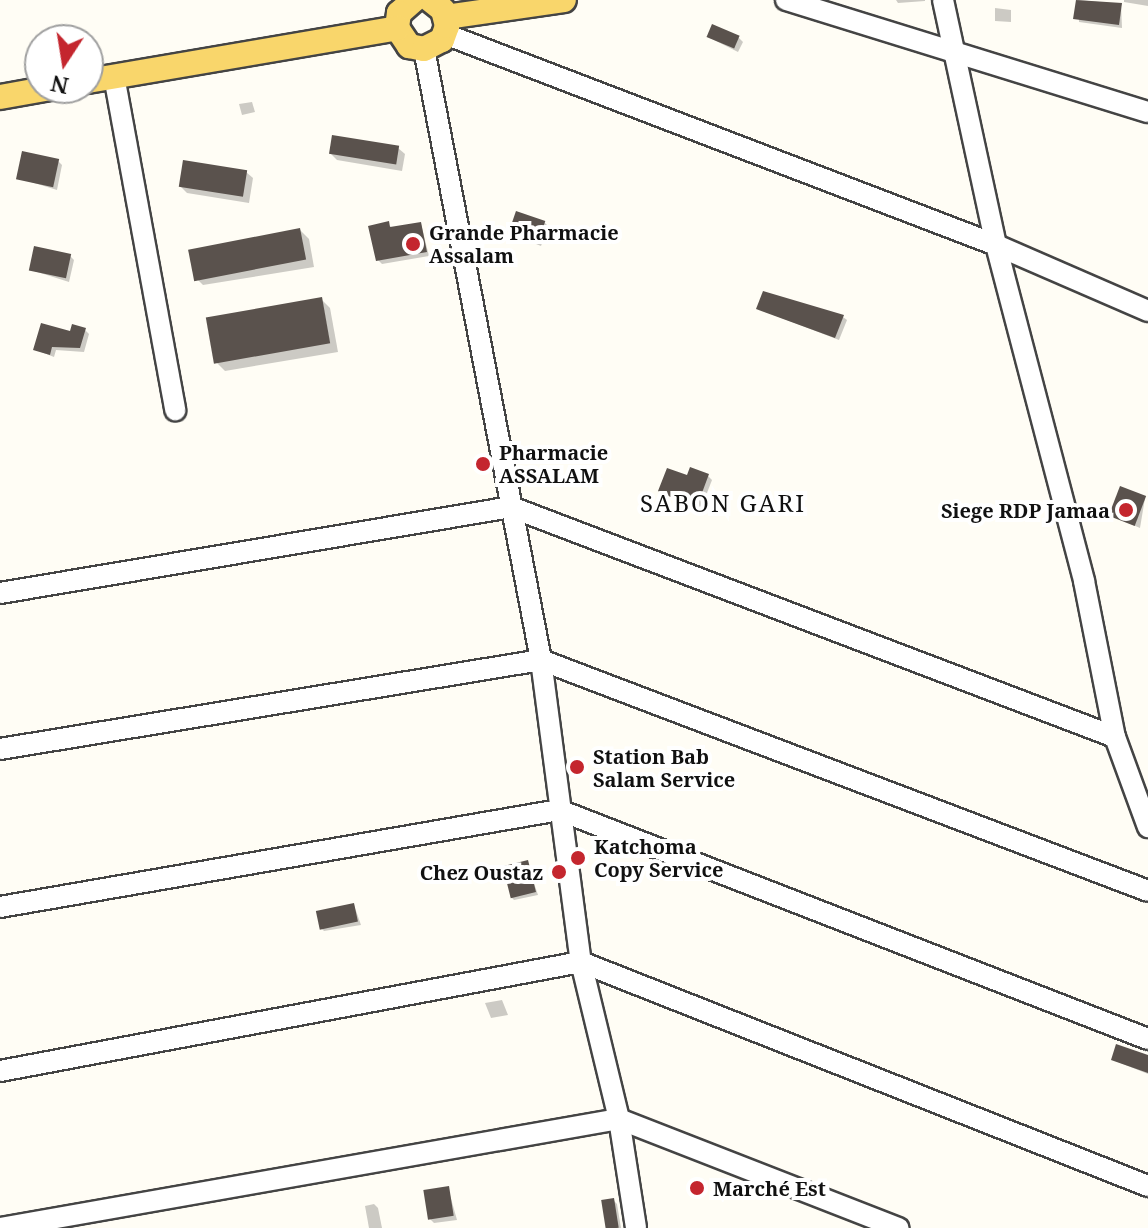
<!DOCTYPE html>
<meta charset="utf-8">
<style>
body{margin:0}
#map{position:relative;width:1148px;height:1228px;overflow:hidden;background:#fffdf5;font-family:"Noto Serif",serif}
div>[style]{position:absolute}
.shadow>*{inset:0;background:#0003}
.building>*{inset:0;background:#5a524d;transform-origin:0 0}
.roads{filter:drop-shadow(2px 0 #444) drop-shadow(-2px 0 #444) drop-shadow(0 2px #444) drop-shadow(0 -2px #444)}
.minor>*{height:20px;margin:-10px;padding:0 10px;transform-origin:10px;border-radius:10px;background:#fff}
.major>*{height:24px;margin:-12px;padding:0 12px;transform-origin:12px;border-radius:12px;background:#f9d66b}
.dots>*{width:22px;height:22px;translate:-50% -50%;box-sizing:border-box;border:4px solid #fff;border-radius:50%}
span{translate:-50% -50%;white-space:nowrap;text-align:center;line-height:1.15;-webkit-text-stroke:8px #fff;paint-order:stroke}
.poi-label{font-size:20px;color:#111;font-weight:700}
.left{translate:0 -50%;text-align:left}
.right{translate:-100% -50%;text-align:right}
.quarter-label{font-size:24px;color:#111;letter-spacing:2px}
.north{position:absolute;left:24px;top:24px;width:80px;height:80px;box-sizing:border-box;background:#fff;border:2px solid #a0a0a0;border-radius:50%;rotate:192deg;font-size:22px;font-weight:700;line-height:32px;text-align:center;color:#111}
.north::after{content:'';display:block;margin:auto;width:28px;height:36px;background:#c4262e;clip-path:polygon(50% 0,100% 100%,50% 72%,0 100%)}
</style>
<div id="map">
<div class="shadow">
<i style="clip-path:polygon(896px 0,925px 0,925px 1px,898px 3px)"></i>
<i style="clip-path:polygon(1078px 0,1121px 4px,1122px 28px,1079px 22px)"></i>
<i style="clip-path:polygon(1148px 0,1148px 6px,1124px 2px,1124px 0)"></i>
<i style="clip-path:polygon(995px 8px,1011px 10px,1011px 22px,995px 21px)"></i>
<i style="clip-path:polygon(708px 37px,739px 38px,743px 42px,738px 52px)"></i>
<i style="clip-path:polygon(252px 102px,255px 112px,242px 115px,239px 104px)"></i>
<i style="clip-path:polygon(398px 148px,405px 154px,402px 171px,337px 160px,331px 154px)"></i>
<i style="clip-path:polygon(58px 161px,62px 165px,57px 190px,18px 178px)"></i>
<i style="clip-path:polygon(246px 172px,253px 178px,249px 203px,187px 193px,180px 186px)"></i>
<i style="clip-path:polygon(544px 222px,548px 226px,541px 246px,511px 234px)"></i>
<i style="clip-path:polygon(388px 224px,393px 229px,421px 224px,429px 256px,382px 264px,378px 260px)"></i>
<i style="clip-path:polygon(300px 230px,309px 239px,314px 267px,203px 285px,194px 276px)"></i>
<i style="clip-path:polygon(70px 256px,74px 260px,69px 282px,31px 270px)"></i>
<i style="clip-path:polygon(321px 299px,330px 308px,338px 352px,225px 371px,216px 362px)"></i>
<i style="clip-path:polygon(758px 309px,843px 317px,847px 320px,839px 340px)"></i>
<i style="clip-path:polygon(85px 330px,89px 334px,84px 352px,56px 350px,54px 357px,36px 350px)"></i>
<i style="clip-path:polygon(708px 476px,712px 480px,700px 511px,660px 491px)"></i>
<i style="clip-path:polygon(1145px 498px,1140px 528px,1112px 516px)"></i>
<i style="clip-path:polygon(527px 863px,538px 895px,514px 900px,510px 896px)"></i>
<i style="clip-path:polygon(354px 905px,361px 925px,324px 931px,320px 927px)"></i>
<i style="clip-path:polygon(502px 1000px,508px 1015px,491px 1018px,485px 1003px)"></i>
<i style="clip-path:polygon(1148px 1057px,1148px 1074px,1113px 1060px)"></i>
<i style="clip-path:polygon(448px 1188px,457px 1220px,434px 1223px,430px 1219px)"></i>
<i style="clip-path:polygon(613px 1200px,617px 1204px,621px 1228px,608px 1228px)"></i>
<i style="clip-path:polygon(374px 1204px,378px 1208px,382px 1228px,369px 1228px,365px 1206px)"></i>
</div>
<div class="building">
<i style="clip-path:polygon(1076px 0,1122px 3px,1119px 25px,1073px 19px)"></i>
<i style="left:712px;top:24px;width:30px;height:14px;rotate:23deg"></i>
<i style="left:332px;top:135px;width:68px;height:19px;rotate:9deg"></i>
<i style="left:22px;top:151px;width:38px;height:29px;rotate:12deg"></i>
<i style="left:183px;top:160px;width:65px;height:27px;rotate:9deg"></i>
<i style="left:516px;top:211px;width:31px;height:24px;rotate:19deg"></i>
<i style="clip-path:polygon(389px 221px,390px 227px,421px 222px,427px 252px,376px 261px,368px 226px)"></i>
<i style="left:300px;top:228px;width:32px;height:114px;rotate:79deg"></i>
<i style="left:34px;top:246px;width:38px;height:25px;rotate:12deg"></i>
<i style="clip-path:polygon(763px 291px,844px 315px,835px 338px,756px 309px)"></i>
<i style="left:322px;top:297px;width:47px;height:118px;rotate:80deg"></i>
<i style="clip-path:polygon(41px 323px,70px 331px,72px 324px,86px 328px,80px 348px,52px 347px,50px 355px,33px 350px)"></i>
<i style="clip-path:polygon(690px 467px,709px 474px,696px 509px,658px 491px,667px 468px,687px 475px)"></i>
<i style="left:1120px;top:486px;width:28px;height:32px;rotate:21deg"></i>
<i style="left:528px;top:860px;width:33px;height:26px;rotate:76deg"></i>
<i style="left:354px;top:903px;width:19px;height:39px;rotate:78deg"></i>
<i style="clip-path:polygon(1116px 1044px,1148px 1055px,1148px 1073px,1111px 1060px)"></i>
<i style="left:449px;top:1186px;width:30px;height:26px;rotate:81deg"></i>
<i style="left:614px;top:1198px;width:30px;height:13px;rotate:81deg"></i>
</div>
<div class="roads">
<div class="minor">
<i style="left:786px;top:0;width:379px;rotate:17.2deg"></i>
<i style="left:943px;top:0;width:251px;rotate:77.8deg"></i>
<i style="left:996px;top:245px;width:347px;rotate:75.3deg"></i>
<i style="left:1084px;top:581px;width:159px;rotate:78.8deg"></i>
<i style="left:1115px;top:737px;width:96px;rotate:69.9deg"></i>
<i style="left:445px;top:34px;width:590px;rotate:20.95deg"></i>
<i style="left:996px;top:245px;width:166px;rotate:23.5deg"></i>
<i style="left:424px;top:49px;width:622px;rotate:79.16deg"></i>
<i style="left:541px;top:660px;width:305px;rotate:82.5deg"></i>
<i style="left:581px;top:962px;width:162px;rotate:76.4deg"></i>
<i style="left:619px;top:1119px;width:110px;rotate:81.1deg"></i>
<i style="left:114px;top:76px;width:340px;rotate:79.6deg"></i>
<i style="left:0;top:593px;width:518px;rotate:-9.55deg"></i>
<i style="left:511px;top:507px;width:646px;rotate:20.85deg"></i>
<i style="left:0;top:749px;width:548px;rotate:-9.34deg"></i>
<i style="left:541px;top:660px;width:649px;rotate:20.83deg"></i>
<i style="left:0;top:907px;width:567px;rotate:-9.84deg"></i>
<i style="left:559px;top:810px;width:632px;rotate:21.25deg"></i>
<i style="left:0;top:1071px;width:591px;rotate:-10.63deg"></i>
<i style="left:581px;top:962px;width:610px;rotate:21.56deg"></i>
<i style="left:0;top:1228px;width:629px;rotate:-9.99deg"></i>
<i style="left:619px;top:1119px;width:300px;rotate:21.3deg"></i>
</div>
<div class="major">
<i style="left:414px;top:0;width:20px;rotate:139deg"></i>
<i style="left:399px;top:13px;width:15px;rotate:98deg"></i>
<i style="left:397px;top:28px;width:22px;rotate:56deg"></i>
<i style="left:409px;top:46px;width:15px;rotate:11deg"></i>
<i style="left:424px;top:49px;width:20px;rotate:-27deg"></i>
<i style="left:442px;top:40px;width:15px;rotate:-70deg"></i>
<i style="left:447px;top:26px;width:16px;rotate:-104deg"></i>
<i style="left:443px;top:10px;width:16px;rotate:-142deg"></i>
<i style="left:446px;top:17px;width:119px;rotate:-8.2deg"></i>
<i style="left:88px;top:81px;width:314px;rotate:-9.7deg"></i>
<i style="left:0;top:97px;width:51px;rotate:-10.2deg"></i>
</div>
</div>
<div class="dots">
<i style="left:413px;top:244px;background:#c4262e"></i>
<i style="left:483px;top:464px;background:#c4262e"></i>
<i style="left:1126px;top:510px;background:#c4262e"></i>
<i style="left:577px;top:767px;background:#c4262e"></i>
<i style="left:578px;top:858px;background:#c4262e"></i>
<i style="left:559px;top:872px;background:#c4262e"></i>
<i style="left:697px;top:1188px;background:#c4262e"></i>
</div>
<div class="poi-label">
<span class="left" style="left:429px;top:244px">Grande Pharmacie<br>Assalam</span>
<span class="left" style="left:499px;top:464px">Pharmacie<br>ASSALAM</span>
<span class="right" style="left:1110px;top:510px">Siege RDP Jamaa</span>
<span class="left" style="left:593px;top:768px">Station Bab<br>Salam Service</span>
<span class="left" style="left:594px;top:858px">Katchoma<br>Copy Service</span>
<span class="right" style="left:543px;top:872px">Chez Oustaz</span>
<span class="left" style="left:713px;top:1188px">Marché Est</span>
</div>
<div class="quarter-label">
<span style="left:723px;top:503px">SABON GARI</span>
</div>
<div class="north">N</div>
</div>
